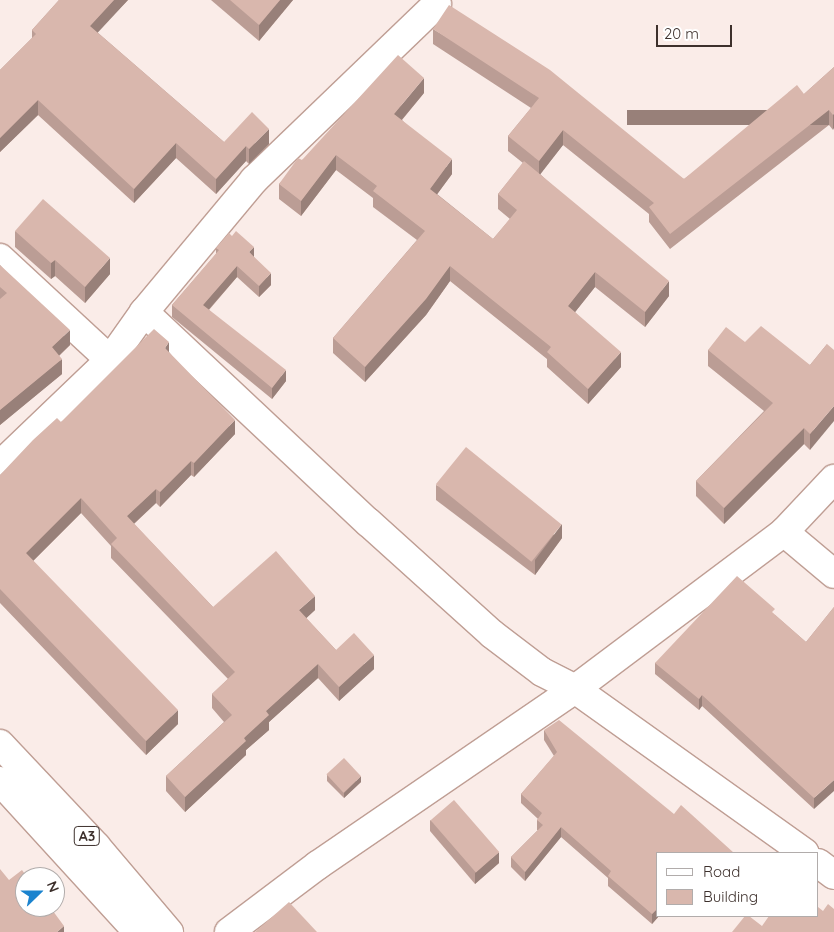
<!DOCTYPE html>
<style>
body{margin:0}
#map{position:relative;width:834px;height:932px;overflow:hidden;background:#faece8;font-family:Quicksand,sans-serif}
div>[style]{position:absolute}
.roads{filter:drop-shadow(1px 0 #bf9e94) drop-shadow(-1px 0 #bf9e94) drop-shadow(0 1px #bf9e94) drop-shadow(0 -1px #bf9e94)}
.minor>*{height:28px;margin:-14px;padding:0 14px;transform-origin:14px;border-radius:14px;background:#fff}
.trunk>*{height:28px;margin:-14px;padding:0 14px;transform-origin:14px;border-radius:14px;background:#fff}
.wall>*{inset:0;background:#bb9d95}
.shaded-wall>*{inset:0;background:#988079;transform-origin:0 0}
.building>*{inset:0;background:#d9b7ad;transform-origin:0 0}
span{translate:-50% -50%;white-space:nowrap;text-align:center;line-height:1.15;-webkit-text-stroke:5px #fff;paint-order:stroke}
.shield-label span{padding:1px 4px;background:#fff;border:1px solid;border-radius:4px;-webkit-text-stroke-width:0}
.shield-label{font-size:14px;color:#3d302c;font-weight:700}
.legend{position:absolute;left:656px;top:852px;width:162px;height:65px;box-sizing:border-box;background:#fff;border:1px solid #b1acab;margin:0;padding:6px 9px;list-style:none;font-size:15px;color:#3d302c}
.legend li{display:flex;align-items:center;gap:10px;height:25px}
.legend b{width:25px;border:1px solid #b1acab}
.north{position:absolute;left:15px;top:867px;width:50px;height:50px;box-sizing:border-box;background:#fff;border:1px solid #b1acab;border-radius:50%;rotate:68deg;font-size:14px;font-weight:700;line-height:20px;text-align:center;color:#3d302c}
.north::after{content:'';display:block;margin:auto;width:18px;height:22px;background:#1b83ce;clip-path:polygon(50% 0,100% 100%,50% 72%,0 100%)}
.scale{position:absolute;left:656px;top:25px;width:76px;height:22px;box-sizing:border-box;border:2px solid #3d302c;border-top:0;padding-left:6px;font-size:15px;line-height:18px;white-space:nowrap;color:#3d302c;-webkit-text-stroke:4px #fff;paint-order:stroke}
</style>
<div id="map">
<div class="roads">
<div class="minor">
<i style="left:0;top:258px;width:150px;rotate:42.8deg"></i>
<i style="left:144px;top:312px;width:307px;rotate:43.2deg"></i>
<i style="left:368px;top:522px;width:167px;rotate:42.1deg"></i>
<i style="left:492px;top:634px;width:63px;rotate:37.2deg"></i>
<i style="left:542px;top:672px;width:37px;rotate:27deg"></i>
<i style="left:575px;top:689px;width:282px;rotate:35.5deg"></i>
<i style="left:0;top:465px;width:152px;rotate:-43.7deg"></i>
<i style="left:110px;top:360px;width:59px;rotate:-54.7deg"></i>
<i style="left:144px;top:312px;width:172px;rotate:-50.2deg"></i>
<i style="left:254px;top:180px;width:254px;rotate:-43.9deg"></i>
<i style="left:784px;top:532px;width:65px;rotate:40deg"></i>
<i style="left:818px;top:863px;width:20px;rotate:37deg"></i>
<i style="left:229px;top:932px;width:111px;rotate:-37deg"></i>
<i style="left:318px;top:865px;width:311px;rotate:-34.4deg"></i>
<i style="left:575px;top:689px;width:261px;rotate:-36.9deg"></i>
<i style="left:784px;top:532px;width:73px;rotate:-46.7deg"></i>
</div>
<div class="trunk">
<i style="left:0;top:744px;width:140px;rotate:46.7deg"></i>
<i style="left:96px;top:846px;width:113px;rotate:49.7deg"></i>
<i style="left:0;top:781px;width:205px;rotate:47.6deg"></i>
</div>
</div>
<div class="wall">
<i style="clip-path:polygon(59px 0,128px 0,97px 32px,224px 142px,269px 144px,249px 164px,246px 161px,216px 194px,176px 158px,134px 203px,38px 115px,0 152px,0 70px,32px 38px,32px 30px)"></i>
<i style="clip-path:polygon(211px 0,293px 0,259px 41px)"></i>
<i style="clip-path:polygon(433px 29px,684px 179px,804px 94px,834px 67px,833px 130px,829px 125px,670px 249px,649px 222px,649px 214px,563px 145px,540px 174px,669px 296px,645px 327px,595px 287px,575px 312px,621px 367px,588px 404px,547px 367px,547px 359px,450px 281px,426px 315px,365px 382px,333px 353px,333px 338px,417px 240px,373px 207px,373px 198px,336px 170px,301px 216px,279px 199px,279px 184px,302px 160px,424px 93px,402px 120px,452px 174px,437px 194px,493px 239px,510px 219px,498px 209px,498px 194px,523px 163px,508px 151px,508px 136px,531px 108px,433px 44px)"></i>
<i style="clip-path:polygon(15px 231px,110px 274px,85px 303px,55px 276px,51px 279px,15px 247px)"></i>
<i style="clip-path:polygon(216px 248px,254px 257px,271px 285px,259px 297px,237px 277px,209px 310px,286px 381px,272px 399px,172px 317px,172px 305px,216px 254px)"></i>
<i style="clip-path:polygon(0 265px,70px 345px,59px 356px,62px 374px,0 425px)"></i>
<i style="clip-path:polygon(745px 342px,810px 365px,827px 344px,810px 450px,804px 444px,724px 524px,696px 496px,696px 481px,764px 411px,708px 366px,708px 350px)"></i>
<i style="clip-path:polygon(169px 352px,235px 434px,194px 477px,191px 475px,160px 507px,156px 503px,134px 524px,213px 607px,315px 610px,306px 618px,336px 650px,374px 669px,339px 701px,318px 678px,269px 722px,269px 730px,246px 750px,246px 755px,185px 812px,166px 791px,166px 776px,224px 722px,212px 708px,212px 694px,228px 679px,111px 558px,111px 546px,81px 513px,33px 561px,178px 724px,146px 755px,0 603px,0 475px,61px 422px)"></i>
<i style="clip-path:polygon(436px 485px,562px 538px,535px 575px,436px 500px)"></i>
<i style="clip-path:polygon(834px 607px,814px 809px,702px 706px,699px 710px,655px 674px,655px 663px,775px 615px,806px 642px)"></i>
<i style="clip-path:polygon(544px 730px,658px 853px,658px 916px,659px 916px,652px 924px,608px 886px,608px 878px,561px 837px,525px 881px,511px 867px,511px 857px,538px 830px,537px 830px,537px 820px,538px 819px,521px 803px,521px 794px,554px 756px,544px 740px)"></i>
<i style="clip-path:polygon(327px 775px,361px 782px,344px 798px,327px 781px)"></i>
<i style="clip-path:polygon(430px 820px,499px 863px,475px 884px,430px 831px)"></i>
</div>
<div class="shaded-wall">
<i style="clip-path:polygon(114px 0,128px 0,90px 41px,90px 26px)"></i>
<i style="clip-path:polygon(280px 0,293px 0,259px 41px,259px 25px)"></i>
<i style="clip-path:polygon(424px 78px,424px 93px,394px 129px,394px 114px)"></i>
<i style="clip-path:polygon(38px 100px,38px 115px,0 152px,0 138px)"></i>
<i style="left:829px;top:110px;width:15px;height:202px;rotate:90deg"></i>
<i style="clip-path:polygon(834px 113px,834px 128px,833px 130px,833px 115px)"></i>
<i style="clip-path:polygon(269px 129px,269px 144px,249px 164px,249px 149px)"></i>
<i style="clip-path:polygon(563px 130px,563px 145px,539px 176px,539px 161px)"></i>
<i style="clip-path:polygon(176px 143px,176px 158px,134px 203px,134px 189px)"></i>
<i style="clip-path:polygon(246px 146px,246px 161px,216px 194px,216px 179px)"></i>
<i style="clip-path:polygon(336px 155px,336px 170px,301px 216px,301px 201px)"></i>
<i style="clip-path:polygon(452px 159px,452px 174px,430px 204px,430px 189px)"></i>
<i style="clip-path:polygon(254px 247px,254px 258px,249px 252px)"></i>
<i style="clip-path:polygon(110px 258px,110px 274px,85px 303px,85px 287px)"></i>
<i style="clip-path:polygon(55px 260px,55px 276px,51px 279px,51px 263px)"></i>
<i style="clip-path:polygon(237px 266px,237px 277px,203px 316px,203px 305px)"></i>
<i style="clip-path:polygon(450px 266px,450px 281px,426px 315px,365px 382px,365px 367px)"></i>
<i style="clip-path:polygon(595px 272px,595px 287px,568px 321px,568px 306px)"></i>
<i style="clip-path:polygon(271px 273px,271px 285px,259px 297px,259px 286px)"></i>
<i style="clip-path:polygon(669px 281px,669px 296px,645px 327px,645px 312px)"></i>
<i style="clip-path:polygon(70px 330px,70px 345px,52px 362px,52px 347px)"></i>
<i style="clip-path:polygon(169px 342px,169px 357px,165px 348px)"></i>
<i style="clip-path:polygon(621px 352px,621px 367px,588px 404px,588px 389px)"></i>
<i style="clip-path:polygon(62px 359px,62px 374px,0 425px,0 410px)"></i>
<i style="clip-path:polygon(286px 370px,286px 381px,272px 399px,272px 388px)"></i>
<i style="clip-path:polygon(834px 406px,834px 421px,810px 450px,810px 434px)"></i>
<i style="clip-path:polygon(235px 420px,235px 434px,194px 477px,194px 463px)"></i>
<i style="clip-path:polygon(804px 428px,804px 444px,724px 524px,724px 508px)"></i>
<i style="clip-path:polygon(191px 461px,191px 475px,160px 507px,160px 492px)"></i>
<i style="clip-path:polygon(156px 489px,156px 503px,127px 530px,127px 516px)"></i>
<i style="clip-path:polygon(81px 498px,81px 513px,26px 568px,26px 553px)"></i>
<i style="clip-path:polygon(562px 524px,562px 538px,535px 575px,535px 560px)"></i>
<i style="clip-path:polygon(315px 596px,315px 610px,299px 625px,299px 610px)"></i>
<i style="clip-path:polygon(374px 655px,374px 669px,339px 701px,339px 687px)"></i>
<i style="clip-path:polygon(318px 664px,318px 678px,269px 722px,269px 730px,246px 750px,246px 755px,185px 812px,185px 797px,244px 738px,266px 711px)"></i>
<i style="clip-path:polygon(702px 695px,702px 706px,699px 710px,699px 699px)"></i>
<i style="clip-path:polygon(178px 710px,178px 724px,146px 755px,146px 741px)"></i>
<i style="clip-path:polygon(361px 776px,361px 782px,344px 798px,344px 793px)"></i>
<i style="clip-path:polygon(834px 780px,834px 791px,814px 809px,814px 798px)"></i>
<i style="clip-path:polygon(561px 827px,561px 837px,525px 881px,525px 872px)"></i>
<i style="clip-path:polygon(499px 852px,499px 863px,475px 884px,475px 873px)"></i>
<i style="clip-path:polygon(658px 908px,658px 916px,659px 916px,652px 924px,652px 914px)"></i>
<i style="clip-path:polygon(64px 926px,64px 932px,57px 932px)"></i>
</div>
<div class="building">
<i style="clip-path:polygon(59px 0,114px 0,90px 26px,224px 142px,252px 112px,269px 129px,249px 149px,246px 146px,216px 179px,176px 143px,134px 189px,38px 100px,0 138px,0 70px,36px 34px,32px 30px)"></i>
<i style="clip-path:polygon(230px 0,280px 0,259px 25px)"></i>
<i style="clip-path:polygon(449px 5px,550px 70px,684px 179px,797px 85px,804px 94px,834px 67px,834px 113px,833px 115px,829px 110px,670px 234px,649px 207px,654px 203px,563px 130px,539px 161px,508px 136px,539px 98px,433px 29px)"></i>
<i style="clip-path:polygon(398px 55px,424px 78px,394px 114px,452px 159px,430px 189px,493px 239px,517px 210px,498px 194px,524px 161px,669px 281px,645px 312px,595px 272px,568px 306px,621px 352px,588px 389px,547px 352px,551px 347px,450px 266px,426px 299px,365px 367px,333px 338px,425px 231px,373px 191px,377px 186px,336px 155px,301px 201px,279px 184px,298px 158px,302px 160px)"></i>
<i style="clip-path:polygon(43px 199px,110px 258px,85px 287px,55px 260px,51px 263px,15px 231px)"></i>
<i style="clip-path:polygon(236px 231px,254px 247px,249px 252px,271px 273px,259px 286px,237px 266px,203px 305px,286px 370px,272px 388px,172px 305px,219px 250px,216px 248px,229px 233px,232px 236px)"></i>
<i style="clip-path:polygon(0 265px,70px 330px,52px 347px,62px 359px,0 410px,0 299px,7px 293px,0 287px)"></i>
<i style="clip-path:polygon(761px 326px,810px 365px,827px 344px,834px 350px,834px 406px,810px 434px,804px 428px,724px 508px,696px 481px,773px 403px,708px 350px,726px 327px,745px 342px)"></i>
<i style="clip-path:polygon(154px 329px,169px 342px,165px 348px,235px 420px,194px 463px,191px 461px,160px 492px,156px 489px,127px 516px,213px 607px,276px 551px,315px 596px,299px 610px,336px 650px,354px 633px,374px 655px,339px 687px,318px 664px,266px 711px,269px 715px,244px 738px,246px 741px,185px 797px,166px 776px,232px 715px,212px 694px,235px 672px,111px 544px,117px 538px,81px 498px,26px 553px,178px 710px,146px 741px,0 589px,0 475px,33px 440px,57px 418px,61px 422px)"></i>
<i style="left:466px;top:447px;width:123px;height:48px;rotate:39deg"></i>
<i style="clip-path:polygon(737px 576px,775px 609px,772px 612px,806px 642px,834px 607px,834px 780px,814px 798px,702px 695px,699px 699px,655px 663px)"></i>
<i style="clip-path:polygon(559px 720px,674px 814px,681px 805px,734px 853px,658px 853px,658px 908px,652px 914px,608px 876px,611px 871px,561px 827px,525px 872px,511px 857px,543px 825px,537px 820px,542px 813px,521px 794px,557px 752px,544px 730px)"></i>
<i style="left:344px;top:758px;width:25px;height:24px;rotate:47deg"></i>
<i style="left:454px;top:800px;width:69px;height:31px;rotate:49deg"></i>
<i style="clip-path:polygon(0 869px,9px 880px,22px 870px,27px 877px,25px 877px,25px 907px,50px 907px,64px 926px,57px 932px,0 932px)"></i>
<i style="clip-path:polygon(289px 902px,317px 932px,255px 932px)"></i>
<i style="clip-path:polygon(828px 904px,834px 909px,834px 932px,732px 932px,745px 916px,749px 916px,762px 926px,769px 916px,818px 916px,818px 907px,823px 911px)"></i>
</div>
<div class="shield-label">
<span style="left:87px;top:836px">A3</span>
</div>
<ul class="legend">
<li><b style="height:6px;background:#fff"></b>Road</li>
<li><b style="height:14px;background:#d9b7ad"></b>Building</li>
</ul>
<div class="north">N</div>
<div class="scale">20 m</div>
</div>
